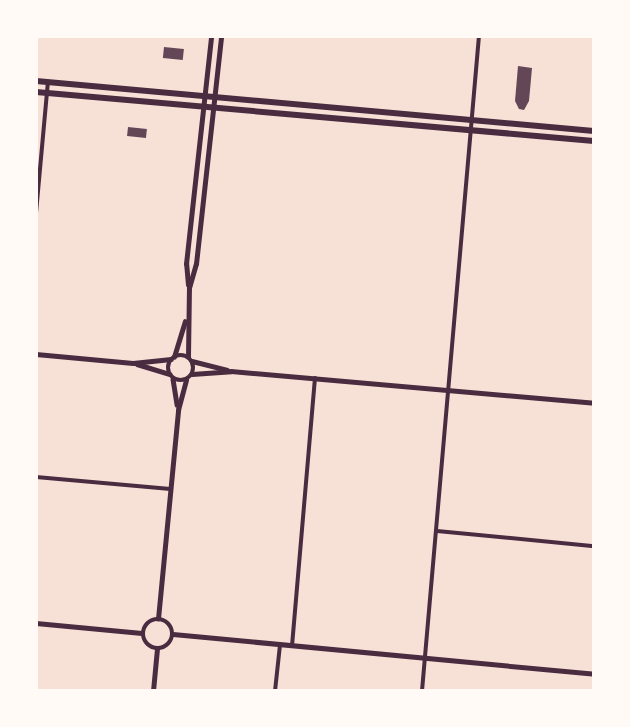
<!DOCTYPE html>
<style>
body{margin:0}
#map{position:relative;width:630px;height:727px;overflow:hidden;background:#f7e1d7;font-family:"Noto Serif",serif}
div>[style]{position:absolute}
.building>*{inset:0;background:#644757;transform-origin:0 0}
.minor>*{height:4px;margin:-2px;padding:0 2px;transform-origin:2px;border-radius:2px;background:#4a2c40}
.tertiary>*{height:4.5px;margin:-2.25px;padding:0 2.25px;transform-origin:2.25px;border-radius:2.25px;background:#4a2c40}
.tertiary>.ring{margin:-2.25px;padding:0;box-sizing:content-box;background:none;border:4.5px solid #4a2c40;border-radius:50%}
.trunk>*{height:6px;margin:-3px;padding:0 3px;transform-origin:3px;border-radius:3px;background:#4a2c40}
span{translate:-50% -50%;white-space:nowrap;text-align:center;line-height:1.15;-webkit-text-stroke:5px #fffaf5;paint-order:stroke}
.frame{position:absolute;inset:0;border:38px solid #fffaf5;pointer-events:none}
</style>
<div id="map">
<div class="building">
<i style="left:164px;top:47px;width:20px;height:11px;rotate:6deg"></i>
<i style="clip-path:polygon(518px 66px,532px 68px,529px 101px,524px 110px,519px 109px,515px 101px)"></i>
<i style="left:128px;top:127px;width:19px;height:9px;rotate:6deg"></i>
</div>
<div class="minor">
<i style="left:36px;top:213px;width:132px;rotate:-84.8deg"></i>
<i style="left:36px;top:477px;width:135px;rotate:5.1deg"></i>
<i style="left:437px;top:531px;width:158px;rotate:5.5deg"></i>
<i style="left:292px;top:646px;width:269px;rotate:-85.1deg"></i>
<i style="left:275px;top:691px;width:46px;rotate:-83.8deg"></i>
<i style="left:422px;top:691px;width:657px;rotate:-85.03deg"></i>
</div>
<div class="tertiary">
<i style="left:188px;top:285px;width:21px;rotate:-95deg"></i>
<i style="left:186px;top:264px;width:229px;rotate:-83.7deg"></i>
<i style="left:36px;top:354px;width:97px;rotate:5.3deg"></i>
<i style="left:133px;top:363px;width:38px;rotate:-6deg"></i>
<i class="ring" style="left:168px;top:355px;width:21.5px;height:21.5px"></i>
<i style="left:174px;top:357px;width:37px;rotate:-73deg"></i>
<i style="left:188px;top:357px;width:69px;rotate:-89.2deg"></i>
<i style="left:189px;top:288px;width:25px;rotate:-74deg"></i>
<i style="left:196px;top:264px;width:229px;rotate:-83.7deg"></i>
<i style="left:192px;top:361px;width:36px;rotate:14deg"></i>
<i style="left:137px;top:364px;width:34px;rotate:17deg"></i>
<i style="left:192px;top:374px;width:39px;rotate:-4deg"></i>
<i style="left:231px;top:371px;width:364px;rotate:5deg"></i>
<i style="left:173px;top:379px;width:26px;rotate:81deg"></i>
<i class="ring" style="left:143px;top:619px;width:25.5px;height:25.5px"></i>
<i style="left:158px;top:619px;width:210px;rotate:-84.5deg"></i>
<i style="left:178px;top:410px;width:31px;rotate:-75deg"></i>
<i style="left:36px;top:623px;width:106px;rotate:5.4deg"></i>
<i style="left:173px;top:634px;width:423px;rotate:5.4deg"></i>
<i style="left:153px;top:691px;width:42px;rotate:-84.6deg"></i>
</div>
<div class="trunk">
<i style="left:36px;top:81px;width:560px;rotate:5.12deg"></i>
<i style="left:36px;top:92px;width:560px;rotate:5.02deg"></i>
</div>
<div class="frame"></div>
</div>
